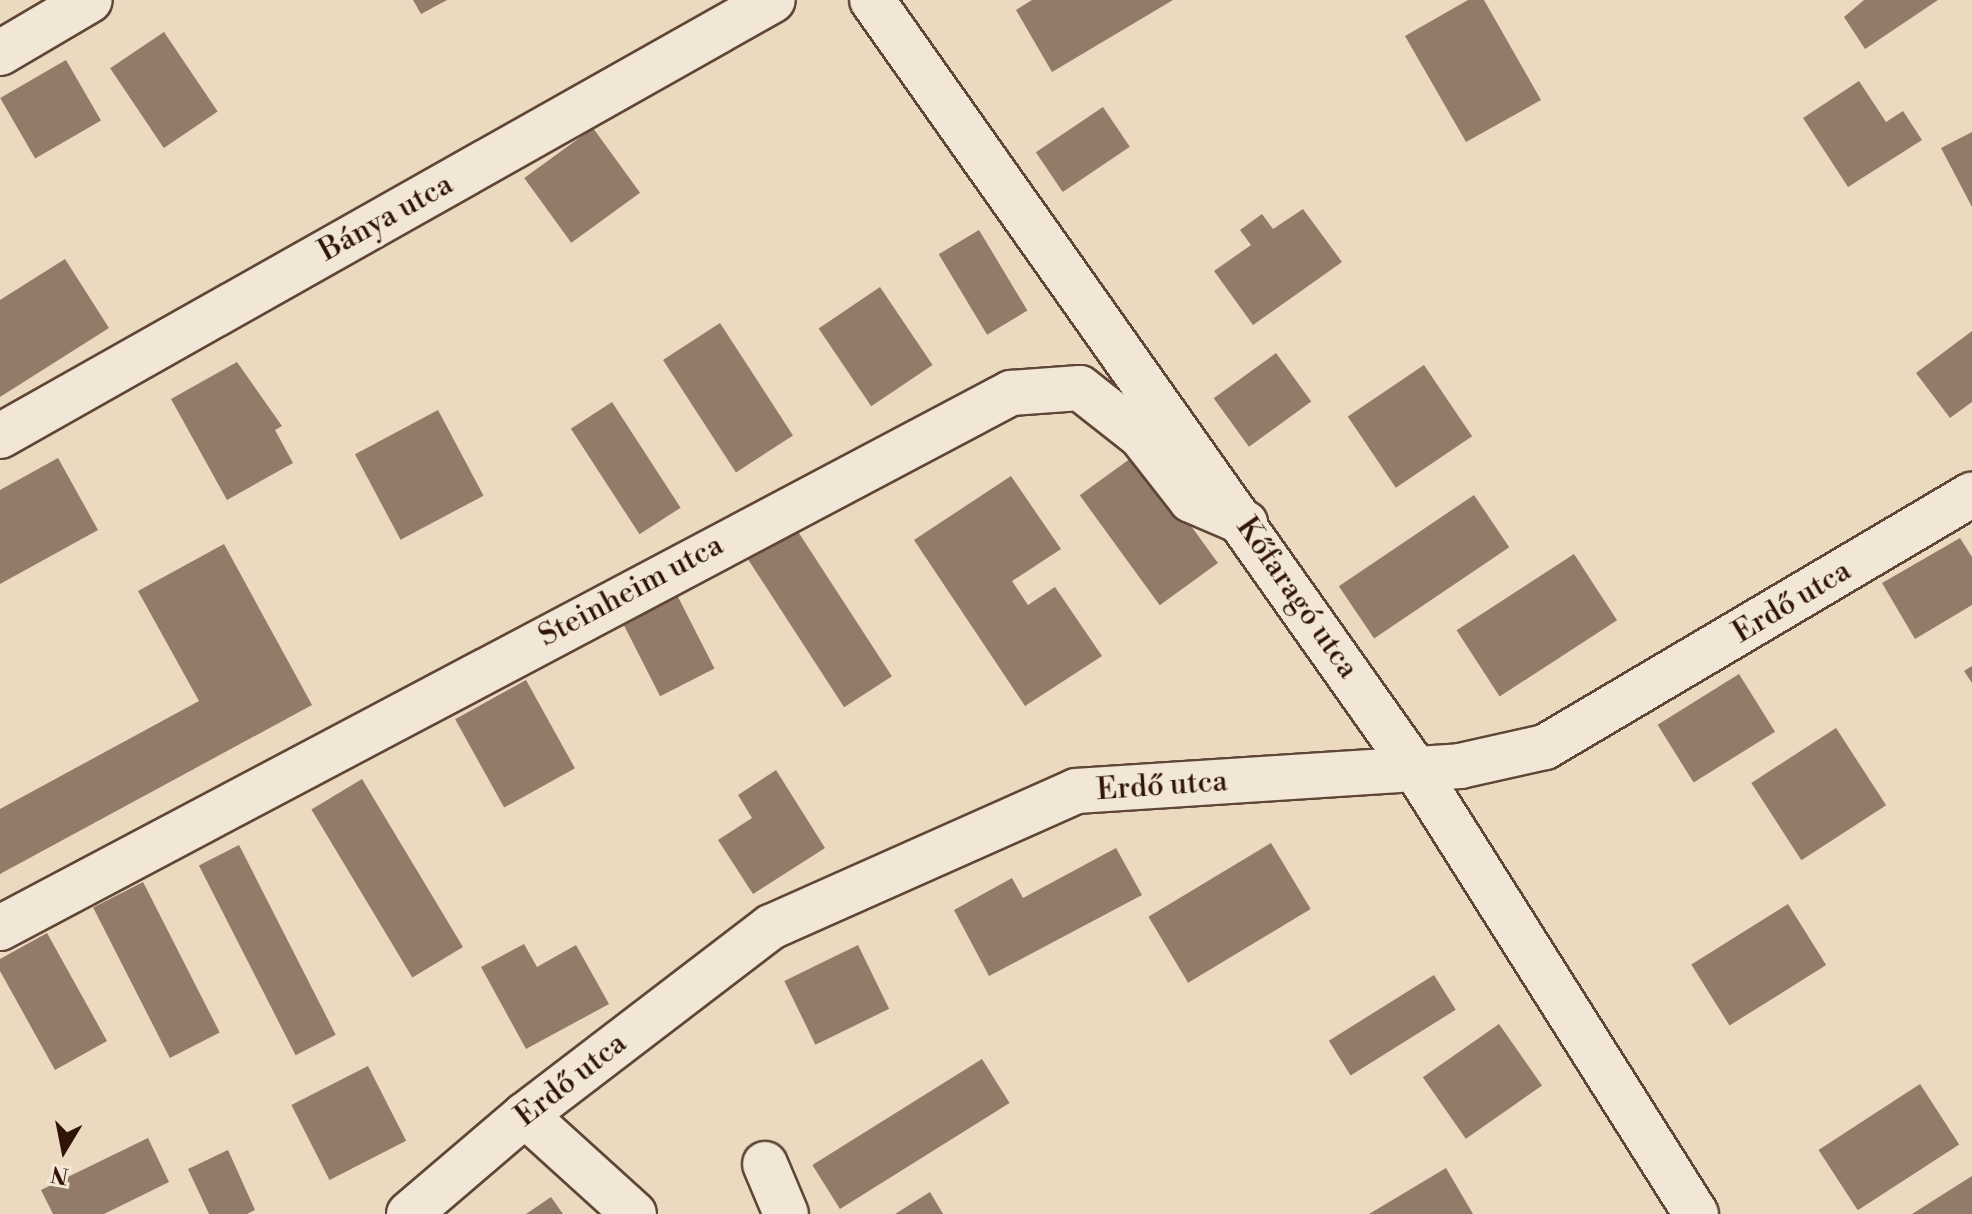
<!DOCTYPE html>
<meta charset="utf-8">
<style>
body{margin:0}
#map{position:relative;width:1972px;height:1214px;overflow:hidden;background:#ebdac0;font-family:"Libre Bodoni",serif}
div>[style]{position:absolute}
.building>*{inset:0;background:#927b68;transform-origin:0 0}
.roads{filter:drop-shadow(2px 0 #604636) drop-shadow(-2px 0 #604636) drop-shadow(0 2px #604636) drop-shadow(0 -2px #604636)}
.minor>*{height:44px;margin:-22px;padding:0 22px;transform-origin:22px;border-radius:22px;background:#f2e7d6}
span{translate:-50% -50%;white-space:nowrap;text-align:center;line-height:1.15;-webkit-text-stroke:8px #f2e7d6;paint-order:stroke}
.street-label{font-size:30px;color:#311408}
.north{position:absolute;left:24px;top:1110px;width:80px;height:80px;-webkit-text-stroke:6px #f2e7d6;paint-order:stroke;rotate:190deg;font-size:22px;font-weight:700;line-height:32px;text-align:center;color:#311408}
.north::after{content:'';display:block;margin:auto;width:28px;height:36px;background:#311408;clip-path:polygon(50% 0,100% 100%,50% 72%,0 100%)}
</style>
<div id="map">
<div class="building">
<i style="clip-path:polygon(413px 0,447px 0,421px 14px)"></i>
<i style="clip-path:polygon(1032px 0,1173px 0,1052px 72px,1016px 10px)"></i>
<i style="clip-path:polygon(1468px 0,1484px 0,1541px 100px,1466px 142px,1405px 36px)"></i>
<i style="clip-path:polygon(1864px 0,1938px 0,1865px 49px,1844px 17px)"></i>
<i style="left:164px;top:32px;width:96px;height:65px;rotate:56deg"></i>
<i style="left:66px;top:60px;width:70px;height:76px;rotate:60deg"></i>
<i style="clip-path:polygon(1859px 81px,1886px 122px,1903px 111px,1922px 140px,1848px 187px,1803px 118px)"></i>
<i style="left:1103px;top:107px;width:48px;height:81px;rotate:56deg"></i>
<i style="left:593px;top:128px;width:80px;height:85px;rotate:54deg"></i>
<i style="clip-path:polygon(1972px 132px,1972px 207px,1941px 148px)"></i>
<i style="clip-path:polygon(1303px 209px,1342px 262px,1253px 325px,1214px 271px,1251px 245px,1240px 230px,1262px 214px,1273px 229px)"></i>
<i style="left:979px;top:230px;width:94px;height:47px;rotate:59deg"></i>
<i style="clip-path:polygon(65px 259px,109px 328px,0 397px,0 300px)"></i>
<i style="left:880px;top:287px;width:94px;height:74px;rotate:56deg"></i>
<i style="left:720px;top:323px;width:134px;height:68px;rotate:57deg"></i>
<i style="clip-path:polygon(1972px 331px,1972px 402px,1950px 418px,1916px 373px)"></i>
<i style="left:1276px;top:353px;width:60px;height:77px;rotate:54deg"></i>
<i style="clip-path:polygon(237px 362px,282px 426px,275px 430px,293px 463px,227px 500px,171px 399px)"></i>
<i style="left:1424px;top:365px;width:86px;height:92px;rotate:56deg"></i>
<i style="left:612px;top:402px;width:126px;height:49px;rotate:57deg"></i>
<i style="left:438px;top:410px;width:97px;height:94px;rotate:62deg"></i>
<i style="left:1138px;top:453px;width:136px;height:72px;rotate:54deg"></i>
<i style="clip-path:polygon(58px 458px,98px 530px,0 584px,0 490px)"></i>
<i style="clip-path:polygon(1011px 476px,1061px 549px,1012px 581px,1028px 605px,1055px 587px,1102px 656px,1025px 706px,914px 540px)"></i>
<i style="left:1474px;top:495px;width:63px;height:163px;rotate:56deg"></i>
<i style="left:795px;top:527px;width:178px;height:57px;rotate:57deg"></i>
<i style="clip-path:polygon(1960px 538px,1972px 557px,1972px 605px,1915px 639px,1882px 583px)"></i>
<i style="clip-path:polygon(224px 544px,312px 705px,0 874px,0 809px,199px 701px,138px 591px)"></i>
<i style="left:1574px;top:554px;width:79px;height:140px;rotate:57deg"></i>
<i style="left:675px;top:591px;width:87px;height:61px;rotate:63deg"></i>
<i style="clip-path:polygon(1972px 666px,1972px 683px,1964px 671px)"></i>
<i style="left:1739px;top:674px;width:68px;height:96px;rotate:58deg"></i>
<i style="left:526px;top:680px;width:101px;height:81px;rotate:61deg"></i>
<i style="left:1836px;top:728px;width:92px;height:101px;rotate:57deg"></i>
<i style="clip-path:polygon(776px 770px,825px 848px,753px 894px,718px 840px,752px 818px,738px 795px)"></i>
<i style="left:362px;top:779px;width:196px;height:59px;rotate:59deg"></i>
<i style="left:1271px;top:843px;width:77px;height:143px;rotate:59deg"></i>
<i style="left:239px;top:845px;width:213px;height:45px;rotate:63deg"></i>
<i style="clip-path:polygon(1116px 848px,1142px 895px,989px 976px,954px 910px,1012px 878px,1023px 898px)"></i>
<i style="left:143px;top:882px;width:169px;height:56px;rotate:63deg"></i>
<i style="left:1788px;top:904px;width:72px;height:114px;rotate:58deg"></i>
<i style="clip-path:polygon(47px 933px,107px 1041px,55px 1070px,0 971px,0 959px)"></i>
<i style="clip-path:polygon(524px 944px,537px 967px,576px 945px,609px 1004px,526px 1049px,481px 967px)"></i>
<i style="left:858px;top:945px;width:71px;height:82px;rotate:64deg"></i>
<i style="left:1434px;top:975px;width:41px;height:124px;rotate:58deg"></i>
<i style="left:1499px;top:1024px;width:75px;height:93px;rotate:55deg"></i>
<i style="left:982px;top:1059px;width:52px;height:200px;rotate:58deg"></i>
<i style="left:368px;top:1066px;width:84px;height:86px;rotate:63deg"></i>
<i style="left:1920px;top:1084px;width:72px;height:121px;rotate:57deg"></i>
<i style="clip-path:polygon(148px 1138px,169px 1182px,104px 1214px,53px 1214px,41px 1190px)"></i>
<i style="clip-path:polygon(228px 1150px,255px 1210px,247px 1214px,209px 1214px,188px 1169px)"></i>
<i style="clip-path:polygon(1446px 1168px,1473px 1214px,1369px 1214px)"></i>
<i style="clip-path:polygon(1972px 1176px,1972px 1214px,1912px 1214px)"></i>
<i style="clip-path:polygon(930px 1192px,943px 1214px,895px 1214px)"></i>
<i style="clip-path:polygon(551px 1197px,563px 1214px,526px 1214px)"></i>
</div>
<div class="roads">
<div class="minor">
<i style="left:872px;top:0;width:943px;rotate:54.76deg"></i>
<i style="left:1416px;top:770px;width:525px;rotate:57.76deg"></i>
<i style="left:0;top:53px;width:104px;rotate:-30.5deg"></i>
<i style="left:0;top:436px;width:887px;rotate:-29.42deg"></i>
<i style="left:0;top:928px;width:1144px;rotate:-27.89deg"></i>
<i style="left:1011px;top:393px;width:69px;rotate:-4.1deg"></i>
<i style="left:1080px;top:388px;width:78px;rotate:38.2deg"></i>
<i style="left:1141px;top:436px;width:81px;rotate:52deg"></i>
<i style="left:1191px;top:500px;width:59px;rotate:23.1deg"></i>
<i style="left:525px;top:1115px;width:147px;rotate:42.2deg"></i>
<i style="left:765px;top:1164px;width:54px;rotate:67.2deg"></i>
<i style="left:409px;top:1214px;width:153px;rotate:-40.5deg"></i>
<i style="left:525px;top:1115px;width:310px;rotate:-37.4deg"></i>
<i style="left:771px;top:927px;width:334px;rotate:-24deg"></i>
<i style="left:1076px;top:791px;width:385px;rotate:-3.7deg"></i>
<i style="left:1460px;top:766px;width:87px;rotate:-12.6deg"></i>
<i style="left:1545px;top:747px;width:496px;rotate:-30.6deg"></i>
</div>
</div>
<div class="street-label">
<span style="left:386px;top:218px;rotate:-29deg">Bánya utca</span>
<span style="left:631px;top:591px;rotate:-28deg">Steinheim utca</span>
<span style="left:1297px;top:598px;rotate:55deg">Kőfaragó utca</span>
<span style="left:1792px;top:602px;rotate:-31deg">Erdő utca</span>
<span style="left:1162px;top:786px;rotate:-4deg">Erdő utca</span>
<span style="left:571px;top:1080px;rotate:-38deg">Erdő utca</span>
</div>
<div class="north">N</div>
</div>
